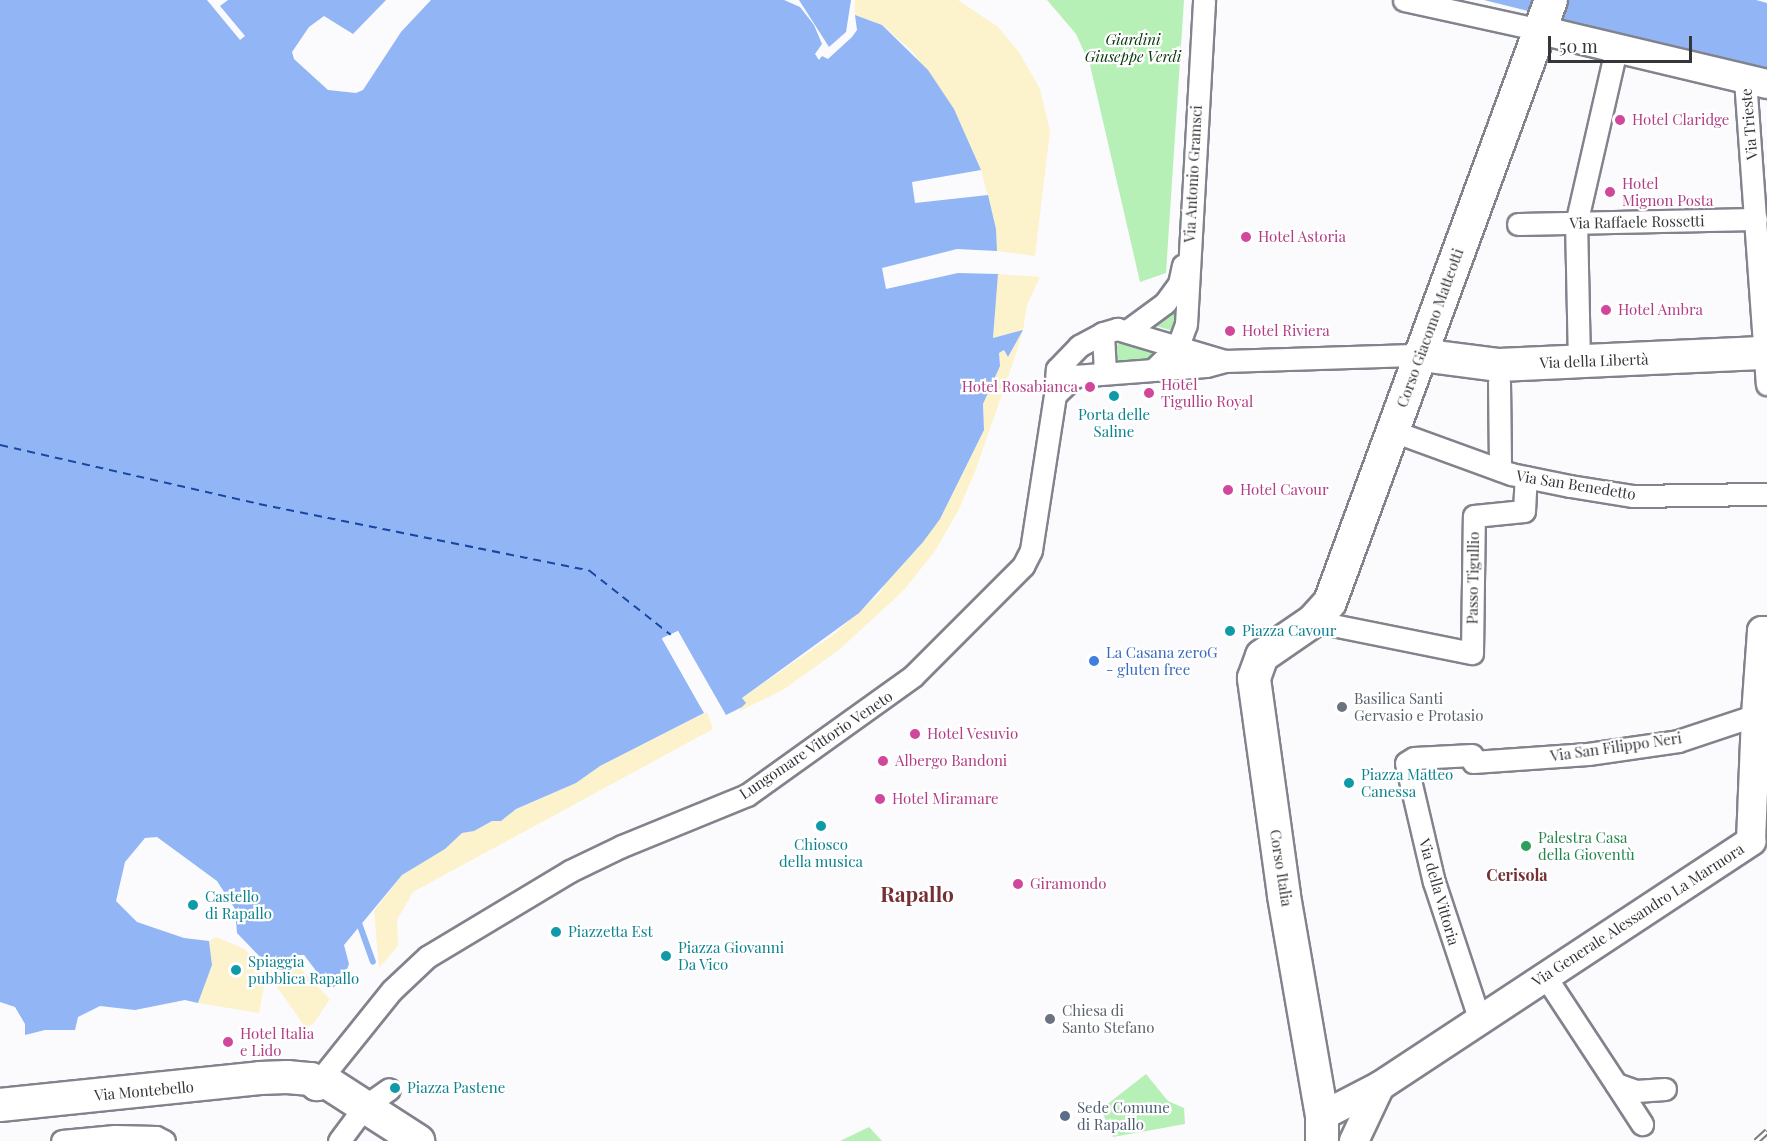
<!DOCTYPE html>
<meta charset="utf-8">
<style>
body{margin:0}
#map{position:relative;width:1767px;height:1141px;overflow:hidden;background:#fbfbfd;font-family:"Playfair Display",serif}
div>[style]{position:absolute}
.green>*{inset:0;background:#b7f0b6}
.sand>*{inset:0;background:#fcf2cc}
.water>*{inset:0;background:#91b5f5}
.pier>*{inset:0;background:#fbfbfd}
.stream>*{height:6px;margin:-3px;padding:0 3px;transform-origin:3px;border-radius:3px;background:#91b5f5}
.ferry>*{height:1.5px;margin-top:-0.75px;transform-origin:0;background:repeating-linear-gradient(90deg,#1747a2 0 8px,transparent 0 14px)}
.roads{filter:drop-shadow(2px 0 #81838d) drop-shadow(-2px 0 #81838d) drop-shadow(0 2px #81838d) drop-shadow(0 -2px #81838d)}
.street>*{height:21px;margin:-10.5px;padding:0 10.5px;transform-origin:10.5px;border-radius:10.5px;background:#fff}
.secondary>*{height:28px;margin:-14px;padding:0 14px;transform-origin:14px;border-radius:14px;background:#fff}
.primary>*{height:32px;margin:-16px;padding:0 16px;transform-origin:16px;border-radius:16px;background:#fff}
.rail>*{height:7px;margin-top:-3.5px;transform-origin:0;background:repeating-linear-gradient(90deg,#fff 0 14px,#797a7d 0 28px);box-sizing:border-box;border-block:2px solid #797a7d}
.dots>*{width:16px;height:16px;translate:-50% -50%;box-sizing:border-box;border:3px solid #fff;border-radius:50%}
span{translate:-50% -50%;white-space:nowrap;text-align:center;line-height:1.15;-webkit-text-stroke:4.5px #fff;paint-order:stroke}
.park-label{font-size:15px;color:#003505;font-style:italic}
.hotel-label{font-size:15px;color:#b23c85}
.left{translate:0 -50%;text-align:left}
.right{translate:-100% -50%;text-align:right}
.street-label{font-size:15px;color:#35363a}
.culture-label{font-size:15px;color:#0d838f}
.shop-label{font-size:15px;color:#366cbe}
.worship-label{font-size:15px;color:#5b616d}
.leisure-label{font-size:15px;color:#27864d}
.service-label{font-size:15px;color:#4e5e75}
.neighbourhood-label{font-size:16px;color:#762f32;font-weight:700}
.district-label{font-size:21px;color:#762f32;font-weight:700}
.scale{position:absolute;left:1548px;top:36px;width:144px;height:27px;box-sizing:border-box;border:3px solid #35363a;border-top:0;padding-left:8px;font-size:18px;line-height:21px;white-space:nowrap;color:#35363a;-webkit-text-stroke:4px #fff;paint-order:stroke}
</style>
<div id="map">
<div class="green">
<i style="clip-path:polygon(1047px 0,1184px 0,1166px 273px,1140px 282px,1090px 65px,1076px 34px)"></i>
<i style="clip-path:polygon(1175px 305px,1178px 309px,1173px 331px,1156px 326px,1155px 318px)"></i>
<i style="clip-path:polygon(1120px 342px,1151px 346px,1160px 355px,1154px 361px,1121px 363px,1112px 351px)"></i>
<i style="clip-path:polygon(1146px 1074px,1168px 1101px,1184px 1108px,1185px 1124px,1113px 1137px,1101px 1109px)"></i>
<i style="clip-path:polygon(869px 1127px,882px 1141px,840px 1141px)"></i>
</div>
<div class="sand">
<i style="clip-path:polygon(855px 0,958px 0,998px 27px,1019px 52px,1040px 89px,1050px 131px,1035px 256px,997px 251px,996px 229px,981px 170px,954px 109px,911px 50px,882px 25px,855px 15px)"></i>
<i style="clip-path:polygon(998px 274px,1040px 277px,1027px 305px,1023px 330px,1016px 354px,976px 469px,959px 509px,935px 551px,904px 590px,840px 649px,783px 690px,740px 711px,742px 698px,833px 635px,881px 592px,885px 582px,940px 519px,984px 430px,983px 404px,1000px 366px,999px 353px,1004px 350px,1009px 356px,1023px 330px,993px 338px)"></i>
<i style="clip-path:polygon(707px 712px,713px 729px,413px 892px,397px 920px,398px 946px,379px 968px,374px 911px,402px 875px,445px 849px,462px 833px,474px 831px,492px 821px,501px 821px,516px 809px,576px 783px,600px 766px)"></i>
<i style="clip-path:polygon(216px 937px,245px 949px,266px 976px,259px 1013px,198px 1003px,212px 965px,209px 941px)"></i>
<i style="clip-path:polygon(255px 956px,286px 966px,292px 960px,330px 999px,314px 1023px,306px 1028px)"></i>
</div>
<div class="water">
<i style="clip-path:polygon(0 0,207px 0,240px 40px,245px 36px,220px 6px,228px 0,386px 0,353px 34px,324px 16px,309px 27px,292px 52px,294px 59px,328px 90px,356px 93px,363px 90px,401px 32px,431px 0,784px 0,800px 7px,814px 25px,822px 44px,815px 54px,819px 60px,822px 56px,828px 59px,852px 37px,857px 30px,855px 15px,882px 25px,928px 70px,954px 109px,981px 170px,912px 182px,915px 203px,988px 195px,996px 229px,997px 251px,957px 249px,882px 268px,886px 289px,958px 273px,998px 274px,993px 338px,1023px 330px,1008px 357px,1004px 350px,999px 353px,1000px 366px,983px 404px,984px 430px,940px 519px,923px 542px,859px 613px,742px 698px,746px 703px,742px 707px,726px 715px,678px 631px,662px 638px,704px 713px,600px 766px,576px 783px,516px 809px,501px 821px,492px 821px,474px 831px,462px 833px,445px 849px,402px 875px,344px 945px,349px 964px,342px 982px,330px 989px,304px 955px,297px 955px,287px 965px,259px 956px,237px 933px,235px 909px,217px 881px,157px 837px,145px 838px,125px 862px,116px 901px,137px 922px,184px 938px,209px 941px,212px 965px,198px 1003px,185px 1000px,135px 1010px,100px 1006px,78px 1017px,75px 1030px,45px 1030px,25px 1035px,25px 1024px,15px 1007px,0 1002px)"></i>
<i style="clip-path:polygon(799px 0,851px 0,846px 32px,829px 47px)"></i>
<i style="clip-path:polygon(1484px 0,1756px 0,1767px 3px,1767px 71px)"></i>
</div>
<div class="pier">
<i style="clip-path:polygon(678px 631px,719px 706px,677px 635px,666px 640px,704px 713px,662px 639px)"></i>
</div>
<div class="stream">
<i style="left:359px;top:923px;width:41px;rotate:70.3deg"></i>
</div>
<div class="ferry">
<i style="left:0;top:445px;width:266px;rotate:12.8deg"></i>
<i style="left:259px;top:504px;width:338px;rotate:11.4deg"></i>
<i style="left:590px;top:571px;width:103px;rotate:38.3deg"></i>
</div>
<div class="roads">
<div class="street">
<i style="left:1404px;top:0;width:139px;rotate:12.4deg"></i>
<i style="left:1745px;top:79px;width:306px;rotate:85.9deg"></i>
<i style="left:1518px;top:224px;width:238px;rotate:-1.2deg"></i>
<i style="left:1127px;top:331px;width:47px;rotate:-36.4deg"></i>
<i style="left:1165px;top:303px;width:24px;rotate:-54deg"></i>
<i style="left:1179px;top:284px;width:19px;rotate:-78deg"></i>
<i style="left:1579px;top:363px;width:139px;rotate:-91.2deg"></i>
<i style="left:1576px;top:224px;width:180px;rotate:-77.1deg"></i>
<i style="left:1155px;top:368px;width:32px;rotate:-44deg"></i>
<i style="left:1178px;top:346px;width:23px;rotate:-70deg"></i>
<i style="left:1186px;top:324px;width:324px;rotate:-86.8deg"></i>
<i style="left:1105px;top:372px;width:39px;rotate:-93deg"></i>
<i style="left:1103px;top:333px;width:15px;rotate:-16deg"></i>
<i style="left:1117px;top:329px;width:109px;rotate:16.6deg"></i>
<i style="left:1499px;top:382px;width:88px;rotate:89.3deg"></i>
<i style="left:1055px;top:395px;width:26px;rotate:-86deg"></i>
<i style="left:1057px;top:369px;width:32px;rotate:-46deg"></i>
<i style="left:1079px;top:346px;width:27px;rotate:-28deg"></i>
<i style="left:1393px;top:431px;width:126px;rotate:20deg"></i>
<i style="left:1511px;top:474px;width:60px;rotate:11.5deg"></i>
<i style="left:1570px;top:486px;width:64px;rotate:9deg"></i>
<i style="left:1633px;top:496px;width:134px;rotate:-0.9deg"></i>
<i style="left:1313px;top:621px;width:162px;rotate:11.4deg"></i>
<i style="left:1472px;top:653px;width:137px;rotate:-89.2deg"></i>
<i style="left:1474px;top:516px;width:50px;rotate:-5.7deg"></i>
<i style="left:1524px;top:511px;width:34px;rotate:-87deg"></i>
<i style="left:1472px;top:755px;width:58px;rotate:177deg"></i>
<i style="left:1414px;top:758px;width:9px;rotate:148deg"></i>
<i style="left:1406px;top:763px;width:122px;rotate:76.8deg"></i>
<i style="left:1434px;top:882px;width:143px;rotate:71.7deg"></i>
<i style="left:1473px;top:762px;width:115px;rotate:-4deg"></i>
<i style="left:1588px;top:754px;width:91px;rotate:-8.2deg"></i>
<i style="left:1678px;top:741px;width:82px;rotate:-18.4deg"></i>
<i style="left:1545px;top:976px;width:129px;rotate:56.7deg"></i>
<i style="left:1616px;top:1084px;width:21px;rotate:19deg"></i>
<i style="left:1636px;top:1091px;width:29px;rotate:-4deg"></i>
<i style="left:326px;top:1072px;width:105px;rotate:-51.2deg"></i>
<i style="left:392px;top:990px;width:48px;rotate:-43.3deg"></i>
<i style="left:427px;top:957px;width:167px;rotate:-31deg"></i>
<i style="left:570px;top:871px;width:58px;rotate:-25.7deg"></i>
<i style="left:622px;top:846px;width:135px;rotate:-22.2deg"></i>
<i style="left:747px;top:795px;width:204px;rotate:-35.6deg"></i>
<i style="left:913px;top:676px;width:156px;rotate:-45deg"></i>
<i style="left:1023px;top:566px;width:18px;rotate:-63deg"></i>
<i style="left:1031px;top:550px;width:157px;rotate:-81.2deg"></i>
<i style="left:1055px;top:395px;width:28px;rotate:-44deg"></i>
<i style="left:1075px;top:376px;width:131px;rotate:-4.4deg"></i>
<i style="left:1206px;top:366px;width:20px;rotate:-15deg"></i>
<i style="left:1225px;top:361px;width:196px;rotate:-1.8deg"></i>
<i style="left:1616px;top:1084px;width:48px;rotate:57deg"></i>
<i style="left:62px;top:1141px;width:53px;rotate:-5.4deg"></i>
<i style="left:115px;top:1136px;width:41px;rotate:1.4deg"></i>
<i style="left:156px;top:1137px;width:9px;rotate:27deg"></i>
<i style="left:339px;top:1141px;width:44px;rotate:-53.4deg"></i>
<i style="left:365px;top:1106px;width:29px;rotate:-35deg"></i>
</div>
<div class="secondary">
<i style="left:1540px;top:30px;width:233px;rotate:13.4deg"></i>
<i style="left:1322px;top:1116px;width:65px;rotate:-27.3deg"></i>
<i style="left:1380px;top:1086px;width:445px;rotate:-33.4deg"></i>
<i style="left:1751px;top:841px;width:126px;rotate:-87.7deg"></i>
<i style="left:1756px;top:715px;width:84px;rotate:-85.9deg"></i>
<i style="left:1762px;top:631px;width:5px"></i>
<i style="left:1354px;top:1141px;width:61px;rotate:-64.7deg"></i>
</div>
<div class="primary">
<i style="left:1421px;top:355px;width:79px;rotate:7.3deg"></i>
<i style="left:1499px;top:365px;width:268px;rotate:-2.6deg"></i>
<i style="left:325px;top:1081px;width:111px;rotate:32.8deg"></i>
<i style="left:0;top:1105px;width:261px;rotate:-5.9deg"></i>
<i style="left:260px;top:1078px;width:27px;rotate:-2deg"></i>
<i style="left:287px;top:1077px;width:24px;rotate:5deg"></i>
<i style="left:311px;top:1079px;width:8px;rotate:40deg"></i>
<i style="left:317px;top:1084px;width:9px;rotate:-21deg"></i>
<i style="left:1322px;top:1141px;width:25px;rotate:-90deg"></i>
<i style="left:1322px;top:1116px;width:224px;rotate:-99.8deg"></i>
<i style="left:1284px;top:895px;width:219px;rotate:-97.9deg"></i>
<i style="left:1254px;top:678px;width:23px;rotate:-70deg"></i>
<i style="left:1262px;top:656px;width:62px;rotate:-34.5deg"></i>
<i style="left:1313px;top:621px;width:25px;rotate:-48deg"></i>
<i style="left:1330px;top:602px;width:641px;rotate:-69.84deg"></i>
</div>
</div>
<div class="rail">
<i style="left:1756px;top:1141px;width:15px;rotate:-42deg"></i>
</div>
<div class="dots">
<i style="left:1620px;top:120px;background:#d1479c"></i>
<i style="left:1610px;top:192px;background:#d1479c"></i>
<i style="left:1246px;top:237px;background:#d1479c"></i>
<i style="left:1606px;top:310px;background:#d1479c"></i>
<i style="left:1230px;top:331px;background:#d1479c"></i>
<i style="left:1090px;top:387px;background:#d1479c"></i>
<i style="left:1149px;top:393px;background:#d1479c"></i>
<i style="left:1114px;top:396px;background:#0f9aa8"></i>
<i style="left:1228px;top:490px;background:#d1479c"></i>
<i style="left:1230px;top:631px;background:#0f9aa8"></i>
<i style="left:1094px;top:661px;background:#3f7fe0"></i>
<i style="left:1342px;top:707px;background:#6b7280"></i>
<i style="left:915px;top:734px;background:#d1479c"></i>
<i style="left:883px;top:761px;background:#d1479c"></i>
<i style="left:1349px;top:783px;background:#0f9aa8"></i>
<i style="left:880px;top:799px;background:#d1479c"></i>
<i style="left:821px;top:826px;background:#0f9aa8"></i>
<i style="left:1526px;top:846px;background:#2e9e5b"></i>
<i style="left:1018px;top:884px;background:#d1479c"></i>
<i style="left:193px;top:905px;background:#0f9aa8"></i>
<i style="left:556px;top:932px;background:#0f9aa8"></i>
<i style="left:666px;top:956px;background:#0f9aa8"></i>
<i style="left:236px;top:970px;background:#0f9aa8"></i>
<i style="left:1050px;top:1019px;background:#6b7280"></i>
<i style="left:228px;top:1042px;background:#d1479c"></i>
<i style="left:395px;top:1088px;background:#0f9aa8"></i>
<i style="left:1065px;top:1116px;background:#5c6f8a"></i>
</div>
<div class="park-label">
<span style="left:1133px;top:48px">Giardini<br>Giuseppe Verdi</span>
</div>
<div class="hotel-label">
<span class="left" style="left:1632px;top:120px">Hotel Claridge</span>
<span class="left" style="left:1622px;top:192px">Hotel<br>Mignon Posta</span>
<span class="left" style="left:1258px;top:237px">Hotel Astoria</span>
<span class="left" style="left:1618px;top:310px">Hotel Ambra</span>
<span class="left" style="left:1242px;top:331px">Hotel Riviera</span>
<span class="left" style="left:1161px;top:393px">Hotel<br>Tigullio Royal</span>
<span class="right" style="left:1078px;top:387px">Hotel Rosabianca</span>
<span class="left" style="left:1240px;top:490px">Hotel Cavour</span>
<span class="left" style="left:927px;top:734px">Hotel Vesuvio</span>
<span class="left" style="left:895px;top:761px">Albergo Bandoni</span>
<span class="left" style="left:892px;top:799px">Hotel Miramare</span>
<span class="left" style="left:1030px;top:884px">Giramondo</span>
<span class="left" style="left:240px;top:1042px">Hotel Italia<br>e Lido</span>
</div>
<div class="street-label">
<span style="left:1749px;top:124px;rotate:-95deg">Via Trieste</span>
<span style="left:1193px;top:174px;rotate:-87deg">Via Antonio Gramsci</span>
<span style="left:1637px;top:222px;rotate:-1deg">Via Raffaele Rossetti</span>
<span style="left:1430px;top:328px;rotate:-70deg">Corso Giacomo Matteotti</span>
<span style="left:1594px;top:361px;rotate:-2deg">Via della Libertà</span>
<span style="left:1576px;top:485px;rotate:9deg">Via San Benedetto</span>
<span style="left:1473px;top:578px;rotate:-89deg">Passo Tigullio</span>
<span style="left:816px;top:745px;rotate:-34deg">Lungomare Vittorio Veneto</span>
<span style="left:1616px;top:747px;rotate:-8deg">Via San Filippo Neri</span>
<span style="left:1281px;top:868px;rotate:81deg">Corso Italia</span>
<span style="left:1439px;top:892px;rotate:74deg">Via della Vittoria</span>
<span style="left:1638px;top:915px;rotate:-33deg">Via Generale Alessandro La Marmora</span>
<span style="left:144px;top:1091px;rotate:-5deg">Via Montebello</span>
</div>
<div class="culture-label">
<span style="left:1114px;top:423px">Porta delle<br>Saline</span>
<span class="left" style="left:1242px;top:631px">Piazza Cavour</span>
<span class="left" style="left:1361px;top:783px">Piazza Matteo<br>Canessa</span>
<span style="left:821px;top:853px">Chiosco<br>della musica</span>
<span class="left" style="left:205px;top:905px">Castello<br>di Rapallo</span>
<span class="left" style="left:568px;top:932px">Piazzetta Est</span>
<span class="left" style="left:678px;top:956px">Piazza Giovanni<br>Da Vico</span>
<span class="left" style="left:248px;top:970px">Spiaggia<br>pubblica Rapallo</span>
<span class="left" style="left:407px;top:1088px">Piazza Pastene</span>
</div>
<div class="shop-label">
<span class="left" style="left:1106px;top:661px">La Casana zeroG<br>- gluten free</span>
</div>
<div class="worship-label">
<span class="left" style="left:1354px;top:707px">Basilica Santi<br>Gervasio e Protasio</span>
<span class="left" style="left:1062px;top:1019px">Chiesa di<br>Santo Stefano</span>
</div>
<div class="leisure-label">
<span class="left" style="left:1538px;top:846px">Palestra Casa<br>della Gioventù</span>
</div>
<div class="service-label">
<span class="left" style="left:1077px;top:1116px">Sede Comune<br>di Rapallo</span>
</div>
<div class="neighbourhood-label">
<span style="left:1517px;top:875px">Cerisola</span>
</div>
<div class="district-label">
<span style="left:917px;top:893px">Rapallo</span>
</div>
<div class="scale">50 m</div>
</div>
